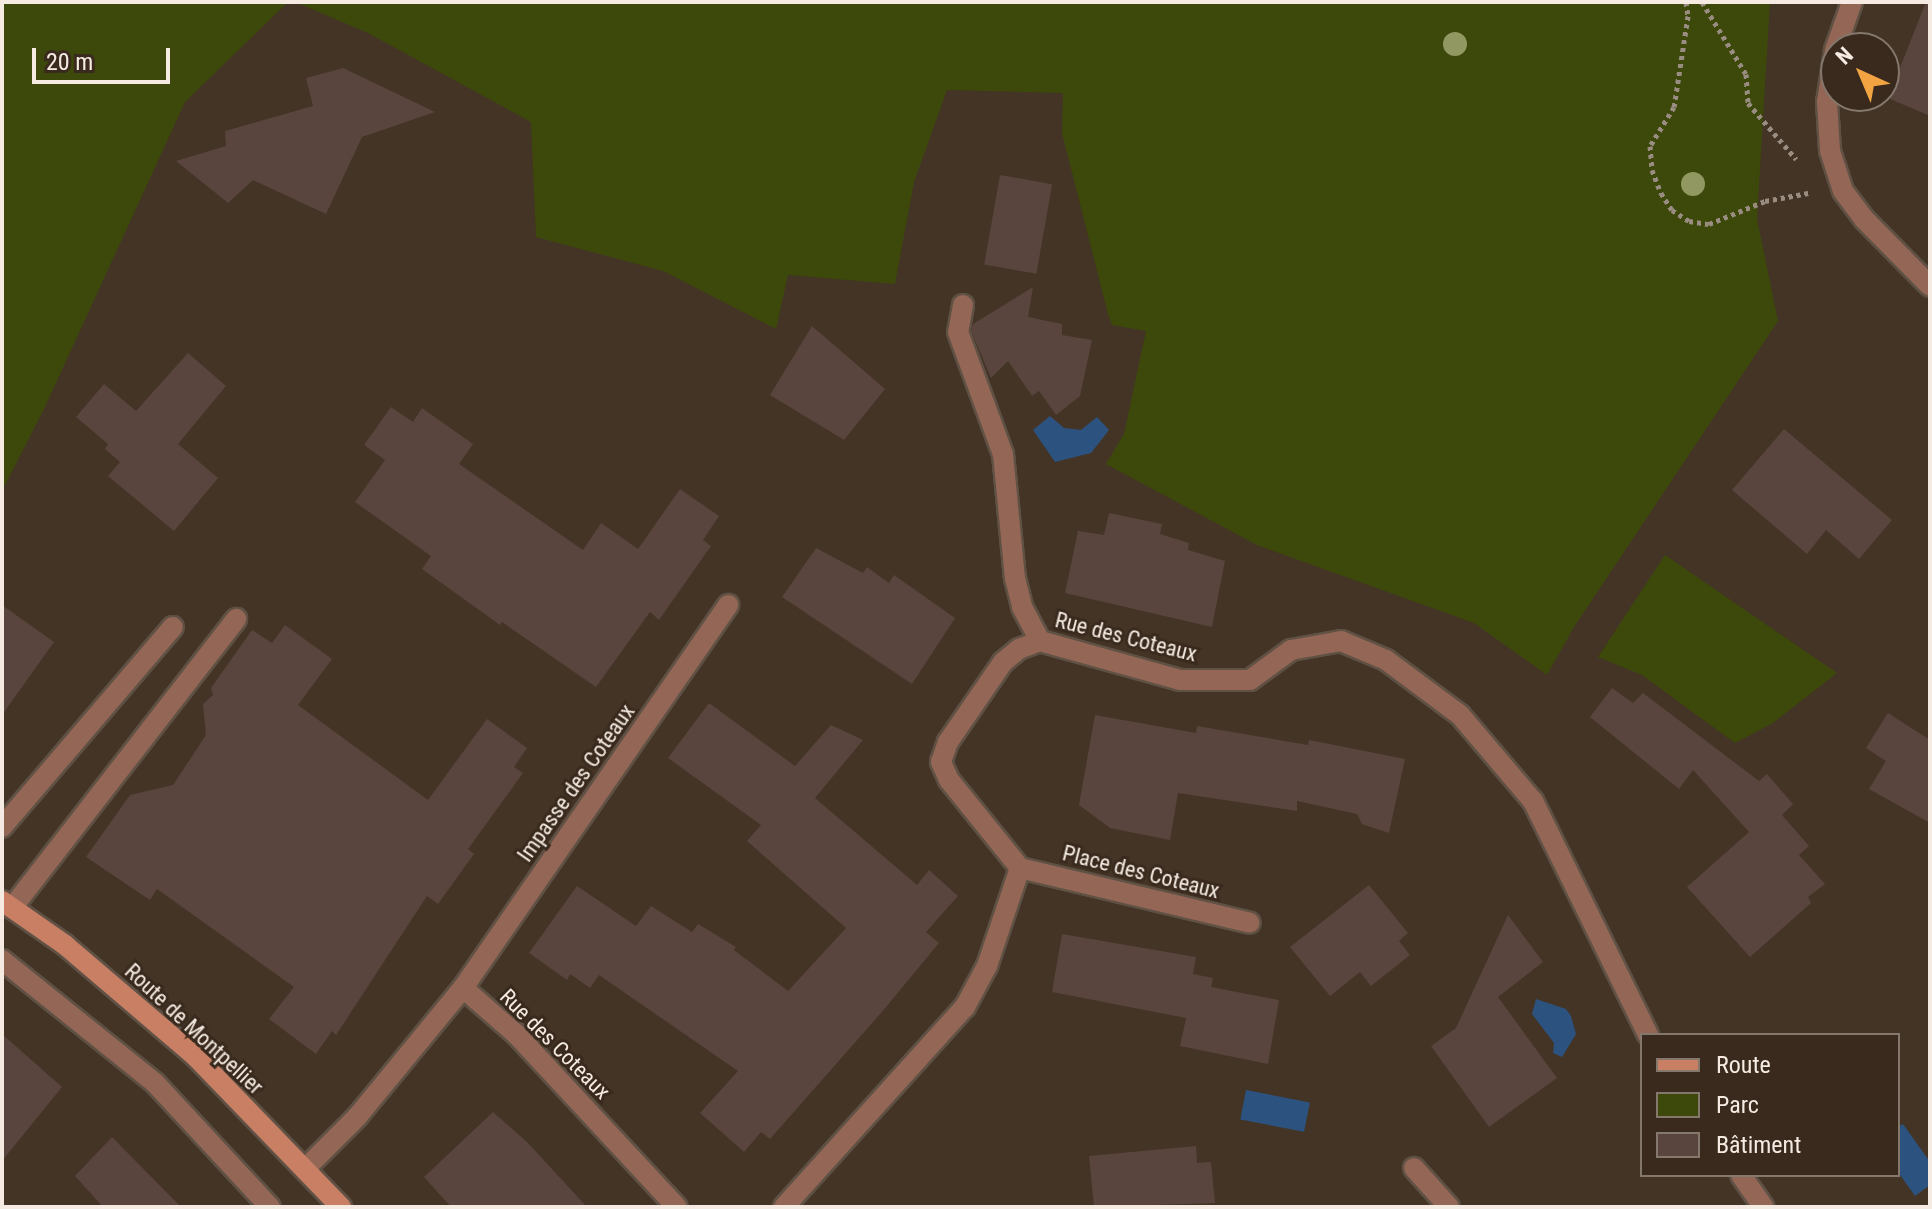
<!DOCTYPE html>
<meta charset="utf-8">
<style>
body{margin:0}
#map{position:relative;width:1932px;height:1209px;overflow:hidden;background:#433426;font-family:"Roboto Condensed",sans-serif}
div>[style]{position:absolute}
.green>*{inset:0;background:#3d490a}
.water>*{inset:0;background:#2c537f;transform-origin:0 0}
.building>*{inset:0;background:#5a443e;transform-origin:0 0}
.path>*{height:5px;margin-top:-2.5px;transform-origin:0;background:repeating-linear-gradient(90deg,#998c81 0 4px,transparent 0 8px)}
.roads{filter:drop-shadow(2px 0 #5f5144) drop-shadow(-2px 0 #5f5144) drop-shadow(0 2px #5f5144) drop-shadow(0 -2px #5f5144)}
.lane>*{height:20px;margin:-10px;padding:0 10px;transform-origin:10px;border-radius:10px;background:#946655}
.street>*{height:20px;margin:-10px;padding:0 10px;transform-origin:10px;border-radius:10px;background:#946655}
.secondary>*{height:20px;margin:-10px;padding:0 10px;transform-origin:10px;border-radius:10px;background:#c87f64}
.trees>*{width:24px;height:24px;margin:-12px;border-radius:50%;background:#929861}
span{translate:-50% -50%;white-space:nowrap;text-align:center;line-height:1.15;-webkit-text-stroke:6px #392a1d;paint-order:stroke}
.street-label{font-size:22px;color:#f5ebe2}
.frame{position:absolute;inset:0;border:4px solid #f5ebe2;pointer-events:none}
.legend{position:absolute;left:1640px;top:1033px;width:260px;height:144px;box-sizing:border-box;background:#392a1d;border:2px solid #84776c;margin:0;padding:10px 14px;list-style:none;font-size:24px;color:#f5ebe2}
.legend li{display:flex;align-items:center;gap:16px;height:40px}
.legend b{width:40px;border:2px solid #84776c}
.north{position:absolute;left:1820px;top:32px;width:80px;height:80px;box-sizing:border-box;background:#392a1d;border:2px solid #84776c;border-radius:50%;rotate:316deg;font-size:22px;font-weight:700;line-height:32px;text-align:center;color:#f5ebe2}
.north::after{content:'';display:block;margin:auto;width:28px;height:36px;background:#f3a442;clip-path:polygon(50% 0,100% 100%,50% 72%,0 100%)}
.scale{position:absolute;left:32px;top:48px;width:138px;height:36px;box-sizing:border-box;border:4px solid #f5ebe2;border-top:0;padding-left:10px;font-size:24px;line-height:28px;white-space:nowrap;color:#f5ebe2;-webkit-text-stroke:6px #392a1d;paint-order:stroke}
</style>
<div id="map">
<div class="green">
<i style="clip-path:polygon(2px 2px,288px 2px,185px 102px,44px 409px,2px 491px)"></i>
<i style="clip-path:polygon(295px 2px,1770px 2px,1757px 219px,1778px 321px,1574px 627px,1547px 675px,1474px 623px,1257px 545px,1106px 464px,1124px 434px,1146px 331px,1112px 325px,1108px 314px,1062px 133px,1063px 93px,947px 90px,914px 182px,895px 284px,788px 275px,776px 329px,663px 271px,536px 237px,531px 122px,368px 33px)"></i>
<i style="clip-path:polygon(1665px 555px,1837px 673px,1773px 723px,1735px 743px,1642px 675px,1598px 657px)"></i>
</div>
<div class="water">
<i style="clip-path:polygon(1050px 416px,1064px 428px,1081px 430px,1097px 417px,1109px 430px,1091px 453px,1055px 462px,1033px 430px)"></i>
<i style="clip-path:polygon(1536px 999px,1566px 1009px,1571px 1016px,1576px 1034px,1562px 1057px,1553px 1053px,1554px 1043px,1532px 1014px)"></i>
<i style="left:1246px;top:1090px;width:65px;height:30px;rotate:11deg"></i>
<i style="clip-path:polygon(1903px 1124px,1930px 1162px,1930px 1185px,1915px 1196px,1898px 1172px,1898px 1127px)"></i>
</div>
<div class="building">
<i style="clip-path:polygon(1926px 2px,1930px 2px,1930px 116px,1888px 98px)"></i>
<i style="clip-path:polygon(343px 68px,435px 112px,362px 137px,326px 214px,253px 180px,228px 203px,176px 161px,226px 146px,225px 131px,313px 106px,306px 78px)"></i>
<i style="left:1000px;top:175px;width:53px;height:91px;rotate:10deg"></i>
<i style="clip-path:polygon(1033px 287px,1028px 317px,1062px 324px,1062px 335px,1092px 340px,1080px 396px,1056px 415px,1039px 391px,1032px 396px,1008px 361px,991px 378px,971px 331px,973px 324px)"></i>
<i style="clip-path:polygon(812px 326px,885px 389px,844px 440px,770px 395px)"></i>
<i style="clip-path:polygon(188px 353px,226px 386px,178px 444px,218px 478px,174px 531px,108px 476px,120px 462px,105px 449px,108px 444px,76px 417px,104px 384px,136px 411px)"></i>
<i style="clip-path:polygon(391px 407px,413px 422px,422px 408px,473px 444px,459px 464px,583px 550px,601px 523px,638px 549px,680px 489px,719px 516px,703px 540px,711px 546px,659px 620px,650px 612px,596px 687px,502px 622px,500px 625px,422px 569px,431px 556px,355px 502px,385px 460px,364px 445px)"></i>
<i style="clip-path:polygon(1784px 429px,1892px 520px,1859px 559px,1826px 530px,1807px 554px,1732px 490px)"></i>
<i style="clip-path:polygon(1109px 513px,1162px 524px,1160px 534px,1189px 543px,1188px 550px,1225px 561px,1212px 627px,1065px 593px,1078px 531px,1104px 535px)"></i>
<i style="clip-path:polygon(816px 548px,863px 573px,867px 567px,889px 583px,894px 575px,955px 618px,912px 684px,782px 597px)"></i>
<i style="clip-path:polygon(2px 605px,54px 642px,2px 715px)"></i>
<i style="clip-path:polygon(285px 625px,332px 659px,298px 705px,428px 800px,487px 719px,527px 748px,514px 767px,523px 773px,468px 849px,474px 854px,438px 904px,427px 896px,336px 1035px,332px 1031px,316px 1054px,269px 1019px,294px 987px,157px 889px,150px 900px,86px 857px,130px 795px,173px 785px,206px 735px,203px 704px,213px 695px,211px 688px,252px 630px,272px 643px)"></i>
<i style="clip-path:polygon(1612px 688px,1633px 703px,1643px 693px,1759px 781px,1767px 774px,1793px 804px,1782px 815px,1809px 846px,1799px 855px,1825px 884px,1808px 897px,1811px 903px,1750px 957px,1687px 887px,1749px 832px,1693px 770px,1679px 789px,1590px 717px)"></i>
<i style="clip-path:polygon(709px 703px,795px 766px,831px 725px,863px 740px,815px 798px,917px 885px,929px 870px,958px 896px,926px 932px,939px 943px,881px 1013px,770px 1139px,761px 1132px,744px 1152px,700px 1113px,738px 1071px,599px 975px,590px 988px,570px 974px,567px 980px,529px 953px,577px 886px,636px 926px,651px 906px,692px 932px,698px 924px,736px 947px,734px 950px,788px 991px,846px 928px,747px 841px,761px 825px,668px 758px)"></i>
<i style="clip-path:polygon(1888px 713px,1930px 740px,1930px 823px,1869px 789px,1886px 761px,1866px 748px)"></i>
<i style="clip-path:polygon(1095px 715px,1196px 733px,1197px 726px,1308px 745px,1309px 740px,1405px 759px,1389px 833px,1362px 824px,1357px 814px,1297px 801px,1297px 811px,1178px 793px,1170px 840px,1110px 828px,1079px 805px)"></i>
<i style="clip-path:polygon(1369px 885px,1408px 933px,1399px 941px,1410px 955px,1371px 986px,1360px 972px,1330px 996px,1290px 947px)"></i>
<i style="clip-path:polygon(1508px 915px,1543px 962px,1498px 997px,1557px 1078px,1489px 1127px,1431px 1046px,1456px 1028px)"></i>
<i style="clip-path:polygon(1062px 934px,1196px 957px,1193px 974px,1213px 978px,1211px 987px,1279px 1000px,1268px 1064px,1180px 1046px,1186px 1018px,1052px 992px)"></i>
<i style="clip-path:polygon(2px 1034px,62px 1087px,2px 1161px)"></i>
<i style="clip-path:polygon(493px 1112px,527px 1142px,587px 1207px,451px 1207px,424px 1177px)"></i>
<i style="clip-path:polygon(112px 1137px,181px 1207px,103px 1207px,75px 1176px)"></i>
<i style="clip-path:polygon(1196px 1146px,1197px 1163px,1211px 1162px,1215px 1203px,1094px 1207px,1089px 1156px)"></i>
</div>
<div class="path">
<i style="left:1686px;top:2px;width:14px;rotate:82deg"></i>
<i style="left:1688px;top:16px;width:92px;rotate:98.7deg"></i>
<i style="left:1674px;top:107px;width:46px;rotate:121.6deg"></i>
<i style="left:1650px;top:146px;width:24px;rotate:85deg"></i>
<i style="left:1652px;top:170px;width:25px;rotate:69deg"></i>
<i style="left:1661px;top:193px;width:20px;rotate:57deg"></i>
<i style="left:1672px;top:210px;width:20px;rotate:33deg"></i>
<i style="left:1689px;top:221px;width:20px;rotate:9deg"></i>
<i style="left:1709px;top:224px;width:61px;rotate:-22.3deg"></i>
<i style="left:1765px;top:201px;width:44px;rotate:-10.5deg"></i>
<i style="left:1702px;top:2px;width:84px;rotate:58.6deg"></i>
<i style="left:1746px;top:74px;width:29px;rotate:86deg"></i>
<i style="left:1748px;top:103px;width:74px;rotate:49.4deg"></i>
</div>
<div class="roads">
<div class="lane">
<i style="left:2px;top:827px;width:263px;rotate:-49.5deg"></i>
<i style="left:12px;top:908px;width:366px;rotate:-52.2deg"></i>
</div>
<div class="street">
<i style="left:1852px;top:2px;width:51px;rotate:109.5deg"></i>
<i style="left:1835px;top:50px;width:53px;rotate:98.7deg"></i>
<i style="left:1827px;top:102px;width:49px;rotate:86.5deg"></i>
<i style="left:1830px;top:151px;width:42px;rotate:72deg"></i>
<i style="left:1843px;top:191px;width:35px;rotate:53deg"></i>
<i style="left:1864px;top:219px;width:94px;rotate:45.4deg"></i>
<i style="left:963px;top:305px;width:27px;rotate:100deg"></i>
<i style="left:958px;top:332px;width:130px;rotate:69.8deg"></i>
<i style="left:1003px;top:454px;width:125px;rotate:84.5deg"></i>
<i style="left:1015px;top:578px;width:30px;rotate:76deg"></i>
<i style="left:1022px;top:607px;width:38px;rotate:62deg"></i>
<i style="left:1020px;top:868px;width:236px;rotate:13.4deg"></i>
<i style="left:2px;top:960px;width:196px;rotate:38.8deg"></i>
<i style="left:155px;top:1083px;width:169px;rotate:47.2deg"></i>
<i style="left:463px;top:988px;width:466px;rotate:-55.3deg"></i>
<i style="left:1414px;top:1168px;width:52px;rotate:48.1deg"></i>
<i style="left:305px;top:1169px;width:74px;rotate:-45deg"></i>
<i style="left:357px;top:1117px;width:167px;rotate:-50.6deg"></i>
<i style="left:463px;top:988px;width:70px;rotate:41deg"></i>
<i style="left:516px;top:1034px;width:236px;rotate:47.1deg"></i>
<i style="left:1741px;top:1175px;width:39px;rotate:55deg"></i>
<i style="left:784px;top:1207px;width:270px;rotate:-47.9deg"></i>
<i style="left:965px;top:1007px;width:47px;rotate:-61.8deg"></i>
<i style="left:987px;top:966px;width:103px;rotate:-71.4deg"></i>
<i style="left:1020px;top:868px;width:113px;rotate:-128.9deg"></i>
<i style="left:949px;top:780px;width:20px;rotate:-114deg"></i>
<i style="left:941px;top:762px;width:21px;rotate:-71deg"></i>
<i style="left:948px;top:742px;width:97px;rotate:-55.5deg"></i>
<i style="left:1003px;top:662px;width:21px;rotate:-39deg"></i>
<i style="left:1019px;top:649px;width:22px;rotate:-21deg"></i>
<i style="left:1040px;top:641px;width:146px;rotate:15.5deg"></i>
<i style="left:1181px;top:680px;width:69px"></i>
<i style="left:1250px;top:680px;width:51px;rotate:-36.2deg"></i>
<i style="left:1291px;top:650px;width:51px;rotate:-10.2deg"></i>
<i style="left:1341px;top:641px;width:49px;rotate:22.9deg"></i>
<i style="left:1386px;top:660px;width:92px;rotate:36.6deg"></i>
<i style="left:1460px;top:715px;width:113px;rotate:49.7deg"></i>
<i style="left:1533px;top:801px;width:261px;rotate:63.8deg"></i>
</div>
<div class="secondary">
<i style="left:2px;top:901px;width:77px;rotate:34.9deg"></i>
<i style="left:65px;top:945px;width:172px;rotate:40.5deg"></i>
<i style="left:196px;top:1057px;width:209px;rotate:46deg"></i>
</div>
</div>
<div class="trees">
<i style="left:1455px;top:44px"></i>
<i style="left:1693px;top:184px"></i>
</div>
<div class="street-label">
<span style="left:1126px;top:637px;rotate:14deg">Rue des Coteaux</span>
<span style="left:576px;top:783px;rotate:-55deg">Impasse des Coteaux</span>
<span style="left:1141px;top:872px;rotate:14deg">Place des Coteaux</span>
<span style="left:194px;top:1029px;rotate:43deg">Route de Montpellier</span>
<span style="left:555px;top:1044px;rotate:45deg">Rue des Coteaux</span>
</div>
<div class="frame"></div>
<ul class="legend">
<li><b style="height:10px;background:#c87f64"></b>Route</li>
<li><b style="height:22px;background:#3d490a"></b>Parc</li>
<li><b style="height:22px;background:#5a443e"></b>Bâtiment</li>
</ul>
<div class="north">N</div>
<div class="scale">20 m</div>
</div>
